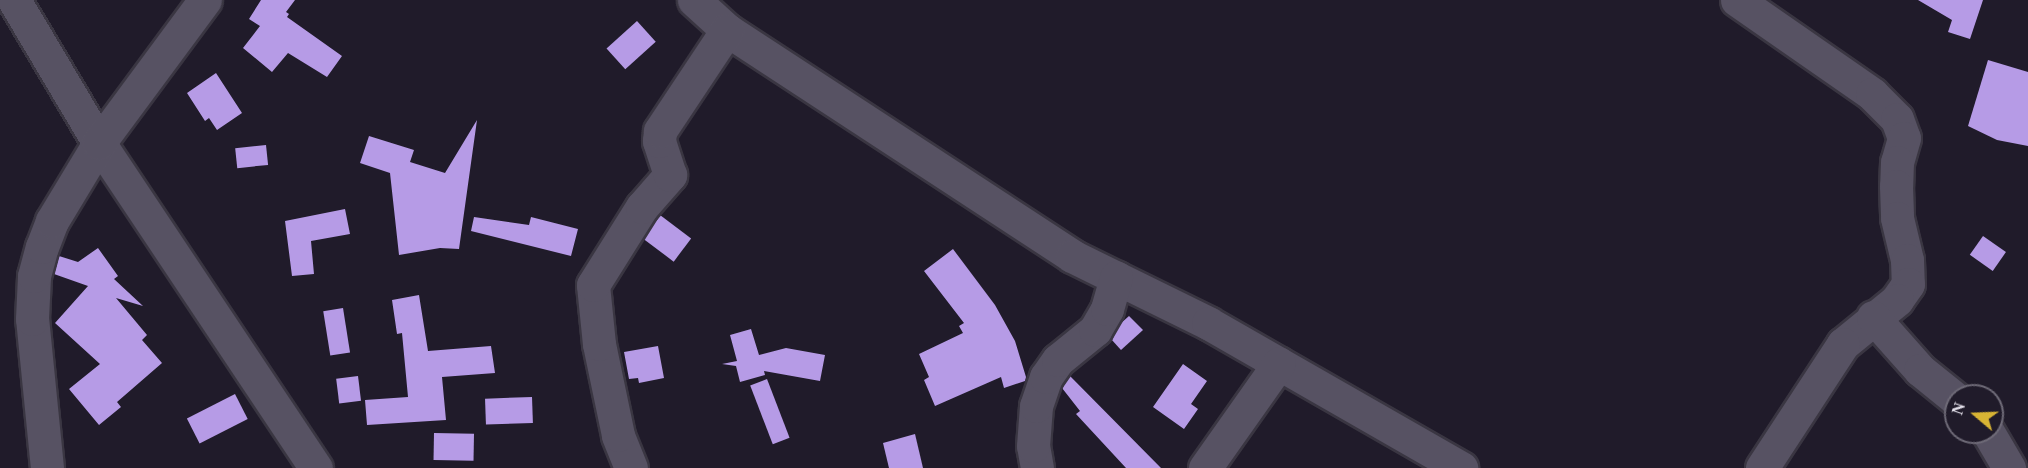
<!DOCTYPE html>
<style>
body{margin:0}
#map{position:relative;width:2028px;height:468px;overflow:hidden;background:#201b2a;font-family:Georgia,serif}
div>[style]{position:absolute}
.building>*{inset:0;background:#b69be6;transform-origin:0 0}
.roads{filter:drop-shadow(2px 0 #3a3642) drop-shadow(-2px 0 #3a3642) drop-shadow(0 2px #3a3642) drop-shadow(0 -2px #3a3642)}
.minor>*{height:33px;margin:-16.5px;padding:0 16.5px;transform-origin:16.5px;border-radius:16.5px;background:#575263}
span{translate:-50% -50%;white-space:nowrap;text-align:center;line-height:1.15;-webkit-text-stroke:6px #201b2a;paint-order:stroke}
.north{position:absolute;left:1944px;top:384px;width:60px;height:60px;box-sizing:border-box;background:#201b2a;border:2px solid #6e6a77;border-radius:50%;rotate:289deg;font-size:16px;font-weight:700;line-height:24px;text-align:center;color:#e4e1eb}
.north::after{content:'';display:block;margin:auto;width:21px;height:27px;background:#d8b434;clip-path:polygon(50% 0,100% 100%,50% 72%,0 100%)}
</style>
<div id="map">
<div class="building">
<i style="clip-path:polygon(261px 0,295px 0,286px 12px,289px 14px,287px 17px,342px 56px,327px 77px,288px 53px,272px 72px,243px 48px,260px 26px,249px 19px)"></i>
<i style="clip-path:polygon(1918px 0,1983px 0,1970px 39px,1948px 32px,1952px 20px)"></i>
<i style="left:637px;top:21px;width:28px;height:41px;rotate:48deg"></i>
<i style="clip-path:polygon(1988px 60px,2028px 72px,2028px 146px,1997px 140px,1968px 126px)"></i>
<i style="clip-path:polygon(216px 73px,242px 113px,217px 130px,209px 118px,205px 121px,187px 93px)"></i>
<i style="clip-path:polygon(477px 120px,459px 249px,440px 248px,399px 255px,390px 173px,360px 163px,369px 136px,414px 150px,410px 162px,445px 173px)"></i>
<i style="left:266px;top:145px;width:20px;height:31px;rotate:84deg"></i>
<i style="clip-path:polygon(345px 209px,350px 234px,311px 241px,314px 274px,292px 276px,285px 221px)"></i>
<i style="left:660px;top:215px;width:39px;height:29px;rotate:37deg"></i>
<i style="clip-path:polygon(474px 217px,529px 225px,531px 217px,578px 229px,571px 256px,471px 231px)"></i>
<i style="left:1983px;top:236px;width:28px;height:23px;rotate:35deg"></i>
<i style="clip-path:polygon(98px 248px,118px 276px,114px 279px,143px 306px,116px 298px,147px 335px,142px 340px,162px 363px,117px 402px,121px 407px,99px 425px,69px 389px,100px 364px,55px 323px,88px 286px,54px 274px,59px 256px,78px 262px)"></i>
<i style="clip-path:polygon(953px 249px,995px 305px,1015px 341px,1026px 377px,1025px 381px,1004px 388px,1001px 377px,935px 406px,924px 380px,929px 377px,919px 354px,963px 333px,959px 326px,964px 323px,924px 271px)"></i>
<i style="clip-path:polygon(419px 295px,428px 351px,491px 346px,495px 373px,442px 377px,446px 420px,367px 425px,365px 400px,408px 397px,402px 333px,397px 334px,392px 300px)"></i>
<i style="left:343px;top:308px;width:45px;height:20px;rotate:81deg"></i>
<i style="clip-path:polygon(1129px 316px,1143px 330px,1121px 350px,1111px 339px,1120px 324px)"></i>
<i style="clip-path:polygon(751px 329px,759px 355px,786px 348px,825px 355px,820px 381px,764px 371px,765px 375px,740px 382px,736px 366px,722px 364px,737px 361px,730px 335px)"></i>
<i style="clip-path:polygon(658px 346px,664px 378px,639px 383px,638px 378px,629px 379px,624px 352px)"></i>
<i style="clip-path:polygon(1183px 364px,1207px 381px,1191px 404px,1198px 409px,1184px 429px,1153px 407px)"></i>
<i style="left:358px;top:376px;width:25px;height:22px;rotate:83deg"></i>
<i style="clip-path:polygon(1070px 376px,1161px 468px,1126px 468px,1076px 414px,1080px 411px,1062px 388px)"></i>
<i style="left:767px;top:379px;width:63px;height:18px;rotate:69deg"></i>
<i style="left:235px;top:394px;width:28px;height:54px;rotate:63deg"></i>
<i style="left:532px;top:397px;width:26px;height:47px;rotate:88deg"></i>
<i style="left:434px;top:433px;width:40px;height:27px;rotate:1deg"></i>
<i style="clip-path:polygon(915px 434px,923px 468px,889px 468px,883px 443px)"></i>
</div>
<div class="roads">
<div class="minor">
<i style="left:14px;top:0;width:166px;rotate:59.3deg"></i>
<i style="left:99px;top:143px;width:391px;rotate:56.3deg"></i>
<i style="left:694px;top:0;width:45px;rotate:42.3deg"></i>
<i style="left:727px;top:30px;width:412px;rotate:33.2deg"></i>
<i style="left:1072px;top:256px;width:152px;rotate:26.2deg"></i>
<i style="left:1208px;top:323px;width:292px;rotate:29.8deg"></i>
<i style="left:1737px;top:0;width:165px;rotate:34.8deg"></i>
<i style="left:1872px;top:94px;width:35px;rotate:45deg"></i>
<i style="left:1897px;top:119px;width:20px;rotate:70deg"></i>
<i style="left:1904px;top:138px;width:25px;rotate:106deg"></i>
<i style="left:1897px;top:162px;width:24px;rotate:92deg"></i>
<i style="left:1896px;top:186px;width:32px;rotate:88deg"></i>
<i style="left:1897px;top:218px;width:43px;rotate:76.6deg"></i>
<i style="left:1907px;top:260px;width:24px;rotate:88deg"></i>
<i style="left:1908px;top:284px;width:19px;rotate:125deg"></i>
<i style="left:1897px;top:300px;width:70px;rotate:140.8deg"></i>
<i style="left:1843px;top:344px;width:148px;rotate:123.2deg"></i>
<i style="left:1873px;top:317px;width:71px;rotate:48.4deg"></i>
<i style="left:1920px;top:370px;width:46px;rotate:38.9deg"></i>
<i style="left:1988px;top:432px;width:42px;rotate:59.7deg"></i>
<i style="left:47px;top:468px;width:150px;rotate:-95.7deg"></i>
<i style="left:32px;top:319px;width:43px;rotate:-87.3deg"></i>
<i style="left:34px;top:276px;width:30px;rotate:-75deg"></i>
<i style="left:42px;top:247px;width:28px;rotate:-69deg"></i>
<i style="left:52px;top:221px;width:91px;rotate:-58.9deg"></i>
<i style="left:99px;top:143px;width:178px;rotate:-53.5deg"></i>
<i style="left:631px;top:468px;width:35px;rotate:-112deg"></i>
<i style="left:618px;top:435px;width:93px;rotate:-101.8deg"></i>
<i style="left:599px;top:344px;width:59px;rotate:-95.8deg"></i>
<i style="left:593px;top:285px;width:92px;rotate:-57.9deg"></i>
<i style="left:642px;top:207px;width:43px;rotate:-48.8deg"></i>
<i style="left:670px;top:175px;width:36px;rotate:-108deg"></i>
<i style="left:659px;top:141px;width:10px;rotate:-84deg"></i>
<i style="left:660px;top:131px;width:121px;rotate:-56.4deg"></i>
<i style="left:1037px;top:468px;width:22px;rotate:-100deg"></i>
<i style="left:1033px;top:446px;width:40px;rotate:-85.7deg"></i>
<i style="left:1036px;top:406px;width:31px;rotate:-71deg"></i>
<i style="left:1046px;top:377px;width:21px;rotate:-55deg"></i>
<i style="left:1058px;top:360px;width:48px;rotate:-39deg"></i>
<i style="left:1095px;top:330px;width:24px;rotate:-60deg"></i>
<i style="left:1107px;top:309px;width:33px;rotate:-74deg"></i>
<i style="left:1205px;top:468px;width:128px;rotate:-54.8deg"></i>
</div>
</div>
<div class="north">N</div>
</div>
